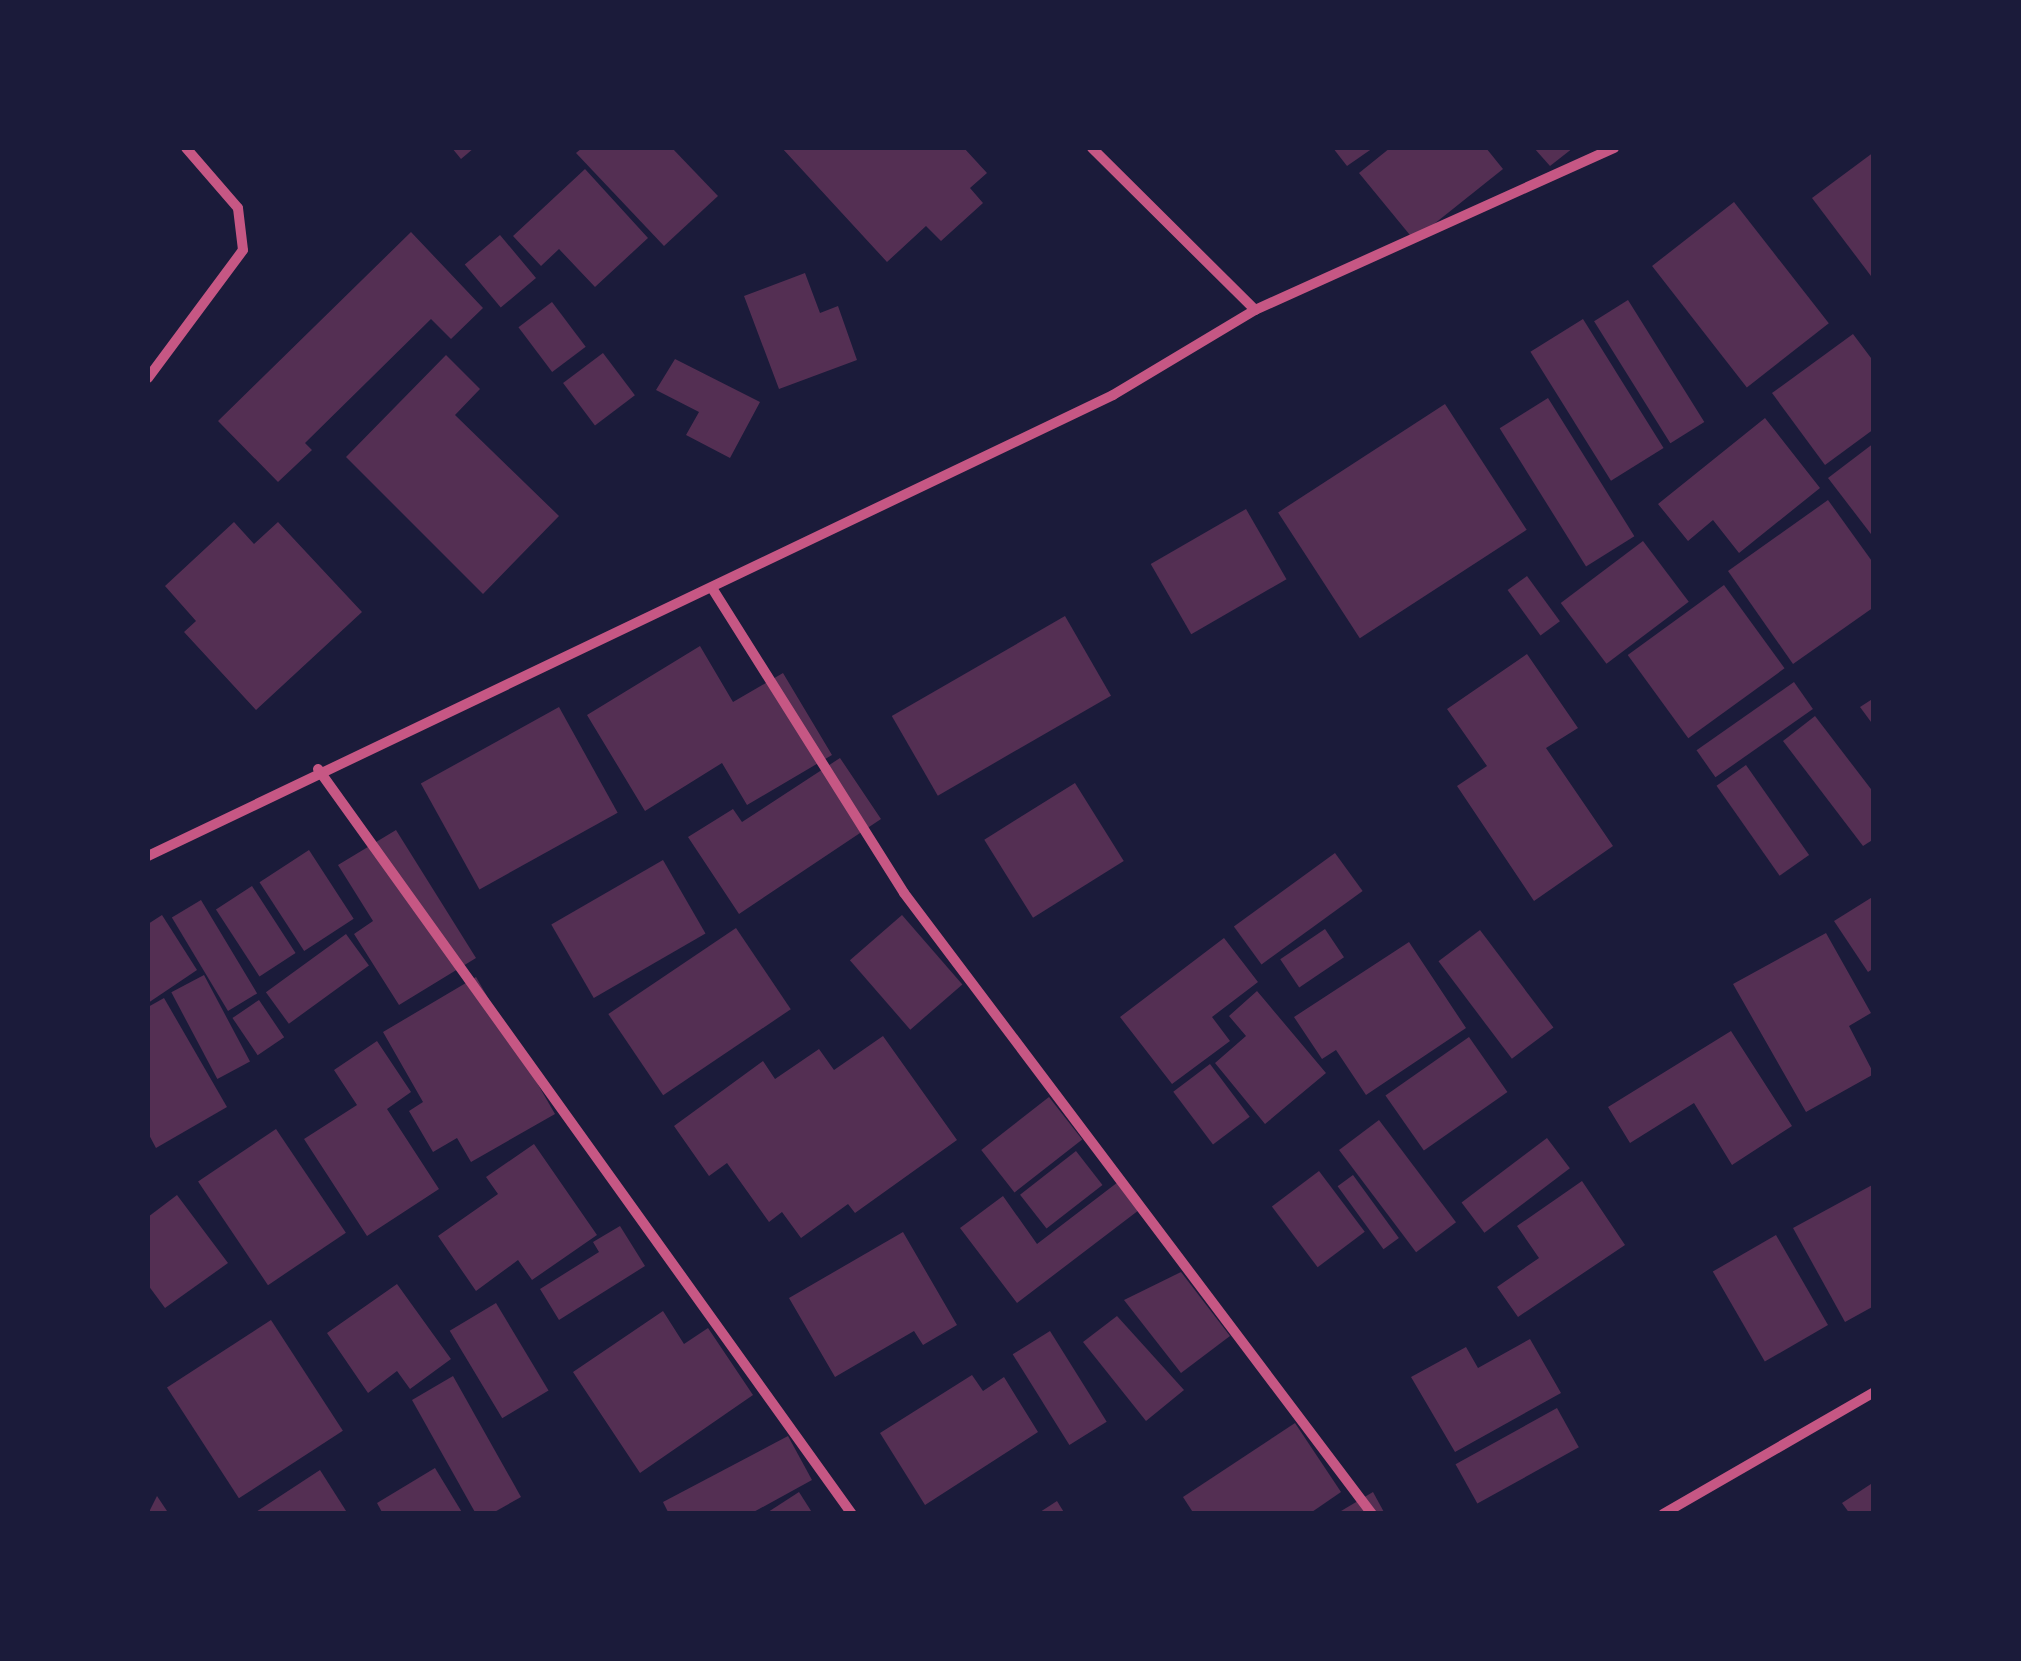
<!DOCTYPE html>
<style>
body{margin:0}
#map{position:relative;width:2021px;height:1661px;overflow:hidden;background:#1b1b3a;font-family:"Work Sans",sans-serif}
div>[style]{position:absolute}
.building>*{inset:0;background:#542f53;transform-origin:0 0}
.minor>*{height:10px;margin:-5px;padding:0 5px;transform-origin:5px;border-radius:5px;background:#c65784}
span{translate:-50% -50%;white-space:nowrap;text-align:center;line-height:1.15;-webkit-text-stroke:10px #1b1b3a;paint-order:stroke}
.frame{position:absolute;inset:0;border:150px solid #1b1b3a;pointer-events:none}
</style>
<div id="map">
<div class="building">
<i style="clip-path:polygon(452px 148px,474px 148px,461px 159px)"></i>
<i style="clip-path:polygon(582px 148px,672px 148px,718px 196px,664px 246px,576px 153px)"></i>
<i style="clip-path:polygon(782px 148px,964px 148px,987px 173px,970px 188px,983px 203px,941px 241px,926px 226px,887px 262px)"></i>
<i style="clip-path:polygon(1333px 148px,1373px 148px,1347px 166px)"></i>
<i style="clip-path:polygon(1390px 148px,1486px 148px,1503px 169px,1414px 240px,1359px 173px)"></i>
<i style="clip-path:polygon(1534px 148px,1573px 148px,1550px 166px)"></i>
<i style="clip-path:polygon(1874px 152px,1874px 280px,1812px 198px)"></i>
<i style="clip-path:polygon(585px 169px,648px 238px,595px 287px,559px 249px,541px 266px,513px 236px)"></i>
<i style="left:1734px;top:202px;width:154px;height:104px;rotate:52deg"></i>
<i style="clip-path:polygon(411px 232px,483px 308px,451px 339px,431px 319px,305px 443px,312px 450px,278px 482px,218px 421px)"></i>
<i style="left:500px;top:235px;width:56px;height:46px;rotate:50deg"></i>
<i style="clip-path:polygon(805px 273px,820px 313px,838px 306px,857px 360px,779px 389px,744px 296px)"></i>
<i style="left:1628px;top:300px;width:144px;height:40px;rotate:58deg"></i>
<i style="left:552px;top:302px;width:56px;height:42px;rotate:53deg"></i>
<i style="left:1583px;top:319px;width:152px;height:62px;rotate:58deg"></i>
<i style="clip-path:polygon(1853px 334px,1874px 362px,1874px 429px,1825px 465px,1772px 393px)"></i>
<i style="left:603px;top:353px;width:53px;height:50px;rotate:53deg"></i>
<i style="clip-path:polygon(446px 355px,480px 389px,455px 415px,559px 516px,483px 594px,346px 457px)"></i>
<i style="clip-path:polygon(675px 359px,760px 402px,730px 458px,686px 435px,699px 412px,656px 390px)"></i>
<i style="left:1548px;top:398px;width:163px;height:57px;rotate:58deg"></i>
<i style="left:1445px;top:404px;width:150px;height:199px;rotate:57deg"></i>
<i style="clip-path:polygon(1765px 418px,1820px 488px,1739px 553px,1713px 520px,1688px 541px,1658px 504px)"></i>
<i style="clip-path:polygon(1874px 443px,1874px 538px,1828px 478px)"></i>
<i style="clip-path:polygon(1828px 500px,1874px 564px,1874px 607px,1793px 664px,1728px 571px)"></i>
<i style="left:1246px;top:509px;width:81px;height:110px;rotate:60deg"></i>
<i style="clip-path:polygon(234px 522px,254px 544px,278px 522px,362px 612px,256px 710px,184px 632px,196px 621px,165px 586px)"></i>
<i style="left:1643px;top:541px;width:76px;height:103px;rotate:53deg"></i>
<i style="left:1527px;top:576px;width:56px;height:24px;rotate:54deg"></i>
<i style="left:1724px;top:585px;width:103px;height:119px;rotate:54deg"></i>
<i style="left:1065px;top:616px;width:92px;height:200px;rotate:60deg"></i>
<i style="clip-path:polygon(700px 646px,733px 702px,783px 673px,832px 755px,747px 805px,722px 763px,645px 811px,587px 715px)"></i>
<i style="clip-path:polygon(1527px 654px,1578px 728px,1546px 748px,1613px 846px,1534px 901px,1457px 786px,1487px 766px,1447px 709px)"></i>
<i style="left:1794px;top:682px;width:33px;height:119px;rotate:55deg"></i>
<i style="clip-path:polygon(1874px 698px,1874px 726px,1860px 707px)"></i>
<i style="left:559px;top:707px;width:121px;height:158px;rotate:61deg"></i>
<i style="clip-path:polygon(1815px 716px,1874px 793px,1874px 839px,1863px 846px,1783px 741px)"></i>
<i style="clip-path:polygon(840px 758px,881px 819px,739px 914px,688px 837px,733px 809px,742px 822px)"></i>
<i style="left:1746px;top:765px;width:110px;height:36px;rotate:55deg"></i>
<i style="left:1075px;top:783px;width:92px;height:107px;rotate:58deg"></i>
<i style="clip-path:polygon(396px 830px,476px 958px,399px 1005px,354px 934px,373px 921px,338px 865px)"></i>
<i style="left:309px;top:850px;width:82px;height:59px;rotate:57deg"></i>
<i style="left:1335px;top:853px;width:47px;height:125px;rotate:54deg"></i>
<i style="left:663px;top:860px;width:85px;height:129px;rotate:60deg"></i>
<i style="left:252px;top:886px;width:80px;height:43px;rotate:57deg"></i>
<i style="clip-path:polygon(1874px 896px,1874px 968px,1868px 972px,1834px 921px)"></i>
<i style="left:201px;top:900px;width:109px;height:34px;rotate:59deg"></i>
<i style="clip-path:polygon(162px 915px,197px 970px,148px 1003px,148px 924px)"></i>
<i style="left:902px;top:915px;width:92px;height:69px;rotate:49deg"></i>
<i style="left:736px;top:928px;width:98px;height:154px;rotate:56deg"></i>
<i style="left:1325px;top:929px;width:34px;height:54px;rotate:56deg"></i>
<i style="left:1480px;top:930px;width:122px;height:52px;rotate:53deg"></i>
<i style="clip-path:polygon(1826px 933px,1871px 1013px,1849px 1026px,1874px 1074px,1806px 1112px,1733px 984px)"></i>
<i style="left:346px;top:934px;width:39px;height:99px;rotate:54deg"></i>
<i style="clip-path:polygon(1224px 938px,1258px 982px,1212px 1017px,1230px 1041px,1172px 1084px,1120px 1017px)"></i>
<i style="clip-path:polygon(1409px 942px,1466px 1028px,1366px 1095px,1336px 1050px,1322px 1059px,1294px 1017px)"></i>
<i style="left:204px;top:975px;width:98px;height:37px;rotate:62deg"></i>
<i style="clip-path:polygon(476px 977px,555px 1114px,471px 1162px,457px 1138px,433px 1152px,409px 1111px,423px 1102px,383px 1032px)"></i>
<i style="clip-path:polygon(1257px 991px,1326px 1073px,1265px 1124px,1215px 1063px,1246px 1036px,1229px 1016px)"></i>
<i style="clip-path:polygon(164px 998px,227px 1107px,156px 1148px,148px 1133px,148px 1007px)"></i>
<i style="left:259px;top:1000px;width:45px;height:32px;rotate:56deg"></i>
<i style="clip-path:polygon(1731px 1031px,1792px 1126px,1732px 1165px,1694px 1103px,1630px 1143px,1608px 1107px)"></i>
<i style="clip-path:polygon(883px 1036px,957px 1140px,855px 1213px,848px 1204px,801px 1238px,782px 1212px,769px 1222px,727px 1163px,709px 1176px,674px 1126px,763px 1061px,775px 1079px,819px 1049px,834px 1070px)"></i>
<i style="left:1469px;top:1037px;width:67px;height:102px;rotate:55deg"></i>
<i style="clip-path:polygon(377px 1041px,411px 1092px,387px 1109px,439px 1189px,367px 1236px,304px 1139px,357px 1105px,334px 1070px)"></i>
<i style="left:1210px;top:1064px;width:66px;height:46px;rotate:53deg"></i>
<i style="left:1049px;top:1097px;width:54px;height:86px;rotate:52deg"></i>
<i style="left:1379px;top:1120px;width:128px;height:50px;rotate:53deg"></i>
<i style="left:276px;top:1129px;width:125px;height:94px;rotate:56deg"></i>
<i style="left:1547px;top:1138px;width:38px;height:107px;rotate:53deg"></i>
<i style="clip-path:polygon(534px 1144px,597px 1235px,532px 1280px,518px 1260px,476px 1291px,438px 1236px,498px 1194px,486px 1177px)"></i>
<i style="left:1076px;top:1151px;width:43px;height:71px;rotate:52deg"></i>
<i style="left:1319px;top:1171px;width:76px;height:59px;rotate:53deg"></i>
<i style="left:1353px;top:1175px;width:78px;height:19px;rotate:54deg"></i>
<i style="clip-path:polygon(1582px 1181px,1625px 1245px,1518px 1317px,1497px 1287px,1539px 1258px,1517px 1226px)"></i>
<i style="clip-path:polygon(1118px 1182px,1139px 1210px,1017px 1303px,960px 1228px,1003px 1196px,1037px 1244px)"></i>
<i style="clip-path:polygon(1874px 1184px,1874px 1306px,1845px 1322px,1793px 1228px)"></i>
<i style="clip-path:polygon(177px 1195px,228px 1263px,165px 1308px,148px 1285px,148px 1217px)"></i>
<i style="clip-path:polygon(620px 1226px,645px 1266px,559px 1320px,540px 1289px,599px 1252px,593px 1242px)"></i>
<i style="clip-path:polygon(903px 1232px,957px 1325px,923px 1345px,914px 1331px,835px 1377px,789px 1298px)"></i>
<i style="left:1776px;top:1235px;width:104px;height:73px;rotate:60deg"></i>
<i style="clip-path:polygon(1181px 1272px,1230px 1336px,1181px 1373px,1124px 1300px)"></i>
<i style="clip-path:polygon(397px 1284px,451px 1359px,410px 1389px,397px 1371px,368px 1393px,327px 1333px)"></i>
<i style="left:496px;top:1303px;width:102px;height:54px;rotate:59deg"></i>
<i style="clip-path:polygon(663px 1311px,684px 1344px,708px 1328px,753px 1395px,640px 1473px,573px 1372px)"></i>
<i style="clip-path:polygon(1117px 1316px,1184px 1390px,1146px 1421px,1083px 1342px)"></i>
<i style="left:271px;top:1320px;width:132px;height:124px;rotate:57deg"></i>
<i style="left:1050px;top:1331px;width:107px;height:44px;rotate:58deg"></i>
<i style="clip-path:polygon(1530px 1339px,1561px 1393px,1455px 1452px,1411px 1377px,1466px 1347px,1478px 1368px)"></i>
<i style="clip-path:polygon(972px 1375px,983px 1391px,1004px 1377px,1038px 1432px,925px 1505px,880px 1433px)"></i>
<i style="clip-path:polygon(453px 1376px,521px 1497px,491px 1514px,476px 1514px,412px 1400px)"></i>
<i style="left:1557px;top:1408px;width:45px;height:116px;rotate:61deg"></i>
<i style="clip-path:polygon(1295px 1423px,1341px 1492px,1309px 1514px,1194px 1514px,1183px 1497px)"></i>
<i style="clip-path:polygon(788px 1436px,812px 1480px,750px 1514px,669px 1514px,663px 1502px)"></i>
<i style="clip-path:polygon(435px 1468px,463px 1514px,383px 1514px,377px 1503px)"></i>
<i style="clip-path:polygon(320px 1470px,348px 1514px,253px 1514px)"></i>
<i style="clip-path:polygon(1874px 1482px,1874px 1514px,1850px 1514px,1842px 1503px)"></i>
<i style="clip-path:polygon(799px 1492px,813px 1514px,765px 1514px)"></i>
<i style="clip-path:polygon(1373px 1492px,1385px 1514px,1336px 1514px)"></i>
<i style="clip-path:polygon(157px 1496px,169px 1514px,148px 1514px)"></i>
<i style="clip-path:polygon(1057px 1501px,1065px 1514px,1037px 1514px)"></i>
</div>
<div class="minor">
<i style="left:1092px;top:148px;width:230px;rotate:44.8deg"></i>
<i style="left:148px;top:378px;width:159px;rotate:-53.4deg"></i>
<i style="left:243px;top:250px;width:42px;rotate:-96.8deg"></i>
<i style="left:238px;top:208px;width:79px;rotate:-130.9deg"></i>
<i style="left:712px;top:588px;width:360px;rotate:57.8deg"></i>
<i style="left:904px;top:893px;width:778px;rotate:53deg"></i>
<i style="left:318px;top:769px;width:917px;rotate:54.37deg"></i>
<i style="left:148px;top:856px;width:1069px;rotate:-25.53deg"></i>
<i style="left:1113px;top:395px;width:165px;rotate:-30.9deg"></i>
<i style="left:1255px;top:310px;width:394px;rotate:-24.3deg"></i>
<i style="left:1663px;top:1514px;width:244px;rotate:-30deg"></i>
</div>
<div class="frame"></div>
</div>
